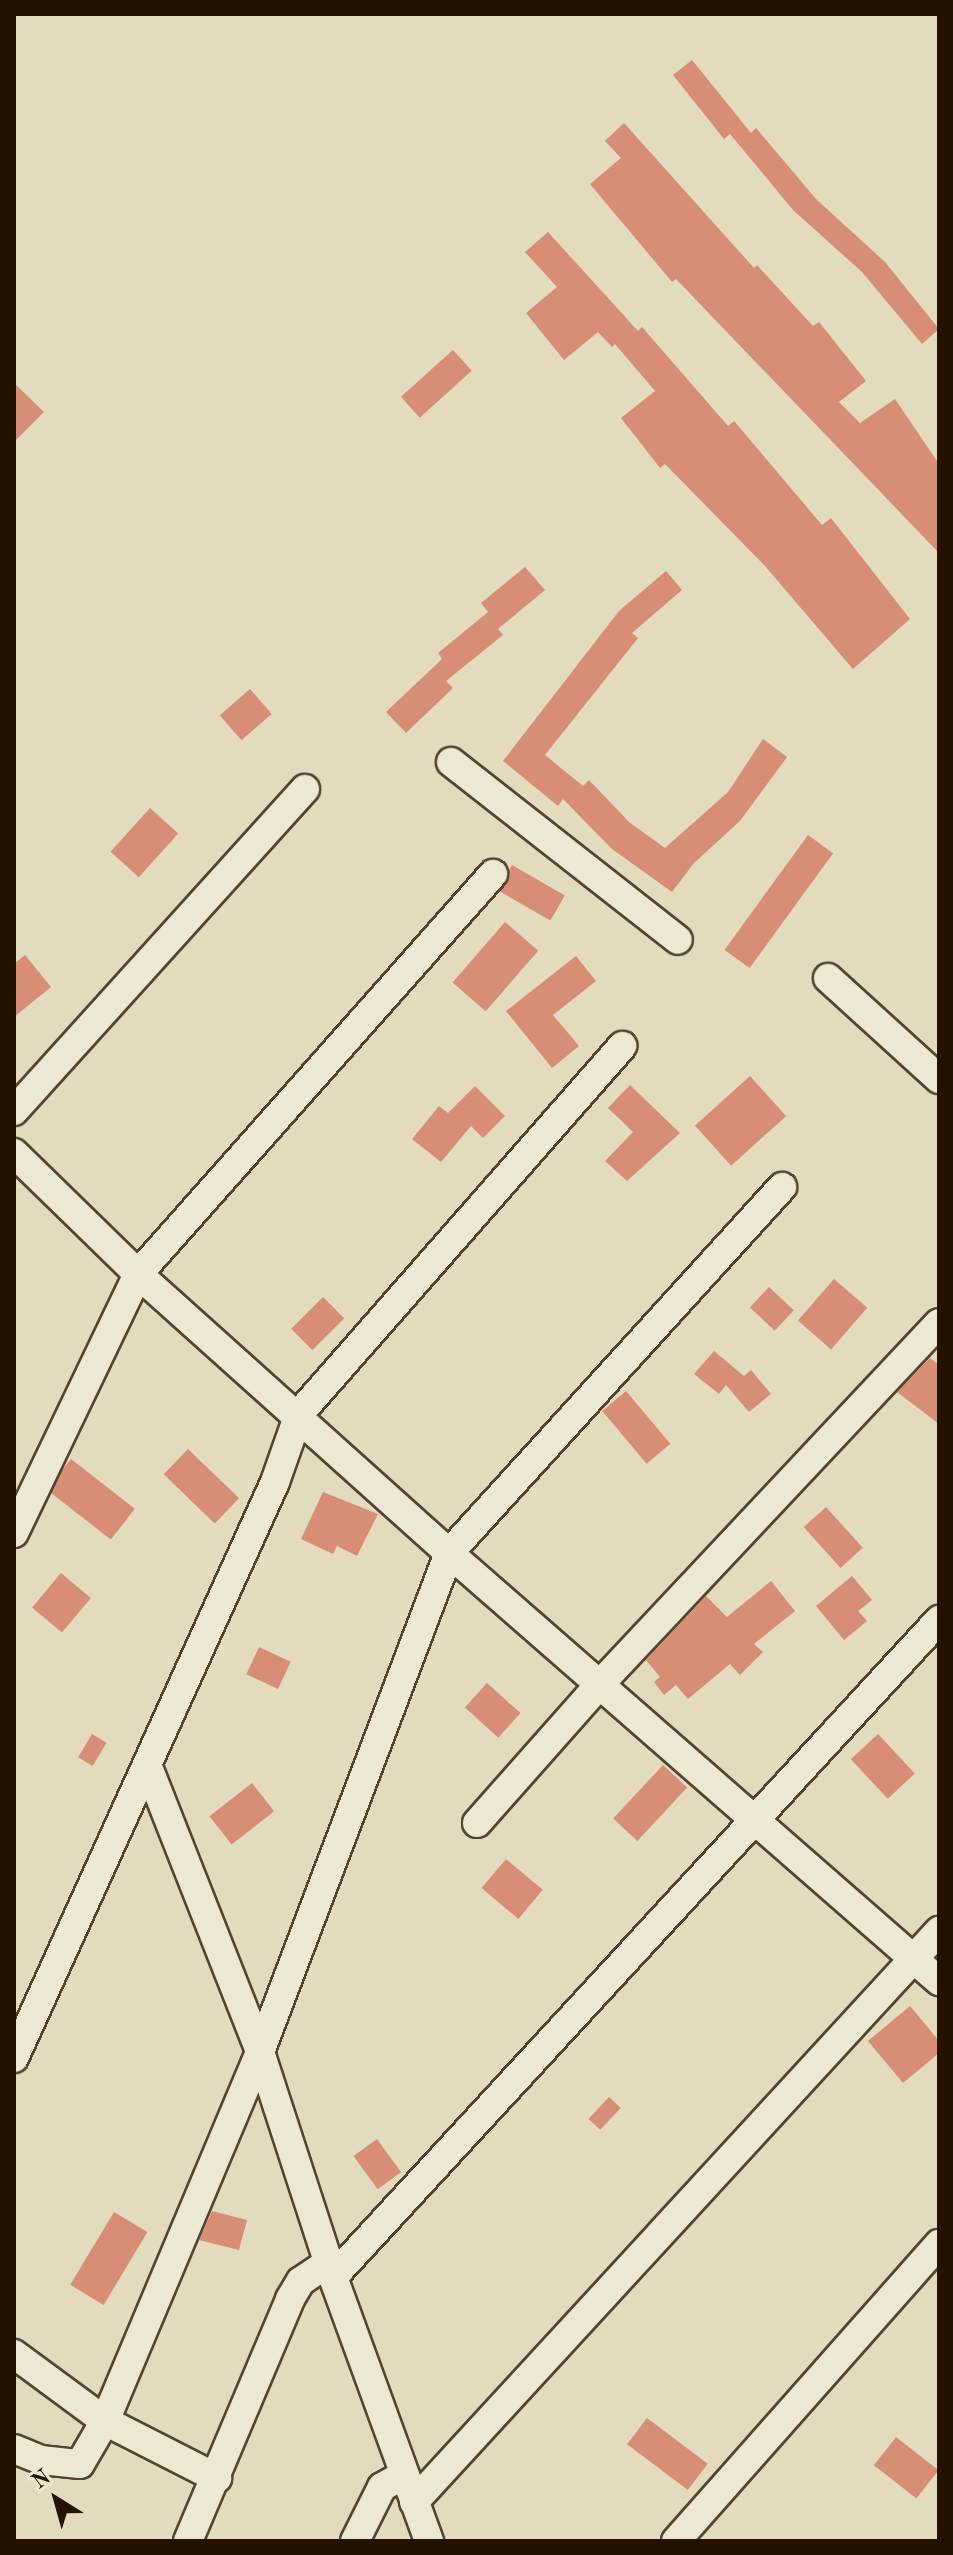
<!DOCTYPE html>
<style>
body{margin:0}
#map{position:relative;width:953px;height:2555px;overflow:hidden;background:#e3dbbd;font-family:"Old Standard TT",serif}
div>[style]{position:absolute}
.building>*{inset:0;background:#d88d75;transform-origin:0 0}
.roads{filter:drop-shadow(2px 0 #54442f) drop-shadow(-2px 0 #54442f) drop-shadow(0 2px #54442f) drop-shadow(0 -2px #54442f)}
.minor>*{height:28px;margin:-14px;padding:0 14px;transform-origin:14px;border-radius:14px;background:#ede8d4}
span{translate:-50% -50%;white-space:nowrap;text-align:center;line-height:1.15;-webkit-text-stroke:6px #ede8d4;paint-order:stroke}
.frame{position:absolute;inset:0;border:16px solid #241100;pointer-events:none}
.north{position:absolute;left:16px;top:2459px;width:80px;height:80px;-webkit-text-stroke:6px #ede8d4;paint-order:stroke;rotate:323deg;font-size:22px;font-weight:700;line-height:32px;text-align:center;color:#241100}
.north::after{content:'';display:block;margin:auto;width:28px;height:36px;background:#241100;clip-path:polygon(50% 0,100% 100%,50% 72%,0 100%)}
</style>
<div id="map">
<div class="building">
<i style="clip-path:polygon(692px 60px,751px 133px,756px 128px,816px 199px,885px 262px,939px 329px,922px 344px,862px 272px,793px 210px,730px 134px,724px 139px,673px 75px)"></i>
<i style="clip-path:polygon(624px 123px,754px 268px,757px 265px,813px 326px,819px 322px,866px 381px,839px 402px,860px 423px,895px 399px,939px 464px,939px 553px,676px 279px,672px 282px,590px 184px,621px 158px,605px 141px)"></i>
<i style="clip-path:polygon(548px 232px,638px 331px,642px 327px,728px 426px,734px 421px,822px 525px,831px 518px,910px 619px,853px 669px,765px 566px,665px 464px,660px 468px,621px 418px,655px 391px,615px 344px,612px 347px,598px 332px,564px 360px,526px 313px,557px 287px,525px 252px)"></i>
<i style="left:453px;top:350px;width:28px;height:70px;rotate:48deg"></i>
<i style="clip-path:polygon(14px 383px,44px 412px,14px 442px)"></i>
<i style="clip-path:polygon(525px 567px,545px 590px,498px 629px,503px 635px,446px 681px,453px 688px,406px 733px,386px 712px,442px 659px,438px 653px,488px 612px,481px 603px)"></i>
<i style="clip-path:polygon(666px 571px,682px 590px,632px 633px,638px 638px,545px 755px,583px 786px,589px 780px,629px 822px,665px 848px,728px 792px,763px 739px,787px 757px,740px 821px,694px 863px,672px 892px,612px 849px,563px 799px,558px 806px,503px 761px,619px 611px)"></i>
<i style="left:250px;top:689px;width:33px;height:40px;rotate:49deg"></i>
<i style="left:150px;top:808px;width:38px;height:59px;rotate:42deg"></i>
<i style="left:808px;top:835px;width:31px;height:142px;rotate:36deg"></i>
<i style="left:512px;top:865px;width:61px;height:29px;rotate:30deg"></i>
<i style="left:505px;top:922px;width:44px;height:80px;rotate:41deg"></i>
<i style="clip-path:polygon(25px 955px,51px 987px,14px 1017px,14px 964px)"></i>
<i style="clip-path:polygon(576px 956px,596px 981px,553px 1015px,579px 1046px,552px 1068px,506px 1011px)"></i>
<i style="left:750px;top:1076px;width:54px;height:74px;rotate:48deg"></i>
<i style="clip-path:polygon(630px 1085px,680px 1133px,627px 1181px,605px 1161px,633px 1132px,608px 1108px)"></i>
<i style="clip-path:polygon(475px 1086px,505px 1116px,483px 1138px,471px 1126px,441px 1162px,412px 1139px,439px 1106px,448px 1113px)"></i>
<i style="left:834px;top:1279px;width:44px;height:55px;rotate:41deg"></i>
<i style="left:769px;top:1287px;width:34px;height:28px;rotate:43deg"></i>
<i style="left:323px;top:1297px;width:30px;height:45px;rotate:45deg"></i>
<i style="clip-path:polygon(714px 1351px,744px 1376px,751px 1370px,771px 1394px,749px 1412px,726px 1385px,719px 1394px,694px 1374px)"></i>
<i style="clip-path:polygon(930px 1358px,939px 1365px,939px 1424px,897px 1392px)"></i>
<i style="left:626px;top:1391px;width:69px;height:31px;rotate:50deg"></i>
<i style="left:188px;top:1449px;width:71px;height:35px;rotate:44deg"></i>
<i style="left:71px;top:1459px;width:81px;height:39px;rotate:38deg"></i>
<i style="clip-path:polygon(323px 1492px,378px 1514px,357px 1556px,337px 1546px,333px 1554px,301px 1539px)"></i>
<i style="left:826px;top:1507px;width:55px;height:30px;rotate:48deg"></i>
<i style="left:61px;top:1573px;width:39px;height:45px;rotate:40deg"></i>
<i style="clip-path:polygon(852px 1576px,872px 1600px,858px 1611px,867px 1621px,844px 1640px,816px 1606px)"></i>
<i style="clip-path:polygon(771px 1581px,795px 1611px,754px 1644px,763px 1652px,740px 1675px,730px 1664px,688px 1699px,676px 1685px,664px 1695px,654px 1682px,660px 1677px,646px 1660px,706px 1596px,727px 1617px)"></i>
<i style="left:259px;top:1647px;width:35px;height:30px;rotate:25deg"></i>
<i style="left:487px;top:1683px;width:45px;height:33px;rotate:42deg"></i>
<i style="left:92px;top:1734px;width:17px;height:27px;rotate:31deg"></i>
<i style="left:878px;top:1734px;width:54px;height:37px;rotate:47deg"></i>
<i style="left:663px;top:1765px;width:33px;height:73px;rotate:43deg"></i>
<i style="left:252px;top:1783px;width:36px;height:54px;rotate:52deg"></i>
<i style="left:506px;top:1859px;width:48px;height:38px;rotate:40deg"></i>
<i style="clip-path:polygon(910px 2006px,939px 2041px,939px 2053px,903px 2083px,868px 2041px)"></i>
<i style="left:609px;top:2097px;width:16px;height:30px;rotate:43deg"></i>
<i style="left:377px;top:2139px;width:41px;height:29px;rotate:54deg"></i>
<i style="clip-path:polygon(212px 2211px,247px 2220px,239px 2250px,199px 2240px)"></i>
<i style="left:114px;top:2212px;width:39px;height:85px;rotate:31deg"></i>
<i style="left:647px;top:2418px;width:76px;height:33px;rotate:37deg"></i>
<i style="left:896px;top:2437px;width:54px;height:36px;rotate:38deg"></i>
</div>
<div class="roads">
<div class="minor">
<i style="left:451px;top:762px;width:288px;rotate:38.1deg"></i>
<i style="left:828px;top:978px;width:150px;rotate:42.3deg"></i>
<i style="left:14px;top:1111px;width:434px;rotate:-47.9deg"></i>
<i style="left:14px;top:1153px;width:173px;rotate:44.3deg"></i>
<i style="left:138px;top:1274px;width:418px;rotate:41.9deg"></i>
<i style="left:449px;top:1553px;width:651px;rotate:41.14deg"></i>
<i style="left:14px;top:1533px;width:287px;rotate:-64.4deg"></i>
<i style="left:138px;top:1274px;width:535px;rotate:-48.41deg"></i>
<i style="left:148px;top:1767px;width:306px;rotate:68.5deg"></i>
<i style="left:260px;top:2052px;width:237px;rotate:72deg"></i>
<i style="left:333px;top:2277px;width:281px;rotate:70deg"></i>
<i style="left:477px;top:1823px;width:186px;rotate:-48.5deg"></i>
<i style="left:600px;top:1684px;width:495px;rotate:-46.8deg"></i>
<i style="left:14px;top:2058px;width:632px;rotate:-65.62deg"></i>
<i style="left:275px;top:1482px;width:72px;rotate:-70.6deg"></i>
<i style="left:299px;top:1414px;width:490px;rotate:-48.7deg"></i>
<i style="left:333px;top:2277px;width:894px;rotate:-47.31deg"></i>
<i style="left:14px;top:2354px;width:113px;rotate:36.4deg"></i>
<i style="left:105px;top:2421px;width:126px;rotate:27deg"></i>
<i style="left:14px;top:2449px;width:29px;rotate:22deg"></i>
<i style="left:41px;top:2460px;width:39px;rotate:6deg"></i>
<i style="left:80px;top:2464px;width:50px;rotate:-59.8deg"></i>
<i style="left:105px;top:2421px;width:400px;rotate:-67.2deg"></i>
<i style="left:260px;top:2052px;width:534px;rotate:-69.26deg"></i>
<i style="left:449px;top:1553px;width:495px;rotate:-47.7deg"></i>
<i style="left:414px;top:2502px;width:776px;rotate:-47.4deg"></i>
<i style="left:188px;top:2541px;width:263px;rotate:-67.1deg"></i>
<i style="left:290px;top:2299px;width:21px;rotate:-59deg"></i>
<i style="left:301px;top:2281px;width:32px;rotate:-34deg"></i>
<i style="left:355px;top:2541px;width:60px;rotate:-63.4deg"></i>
<i style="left:382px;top:2487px;width:25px;rotate:-29deg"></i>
<i style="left:676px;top:2541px;width:397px;rotate:-48.5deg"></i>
</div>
</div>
<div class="frame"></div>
<div class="north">N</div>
</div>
